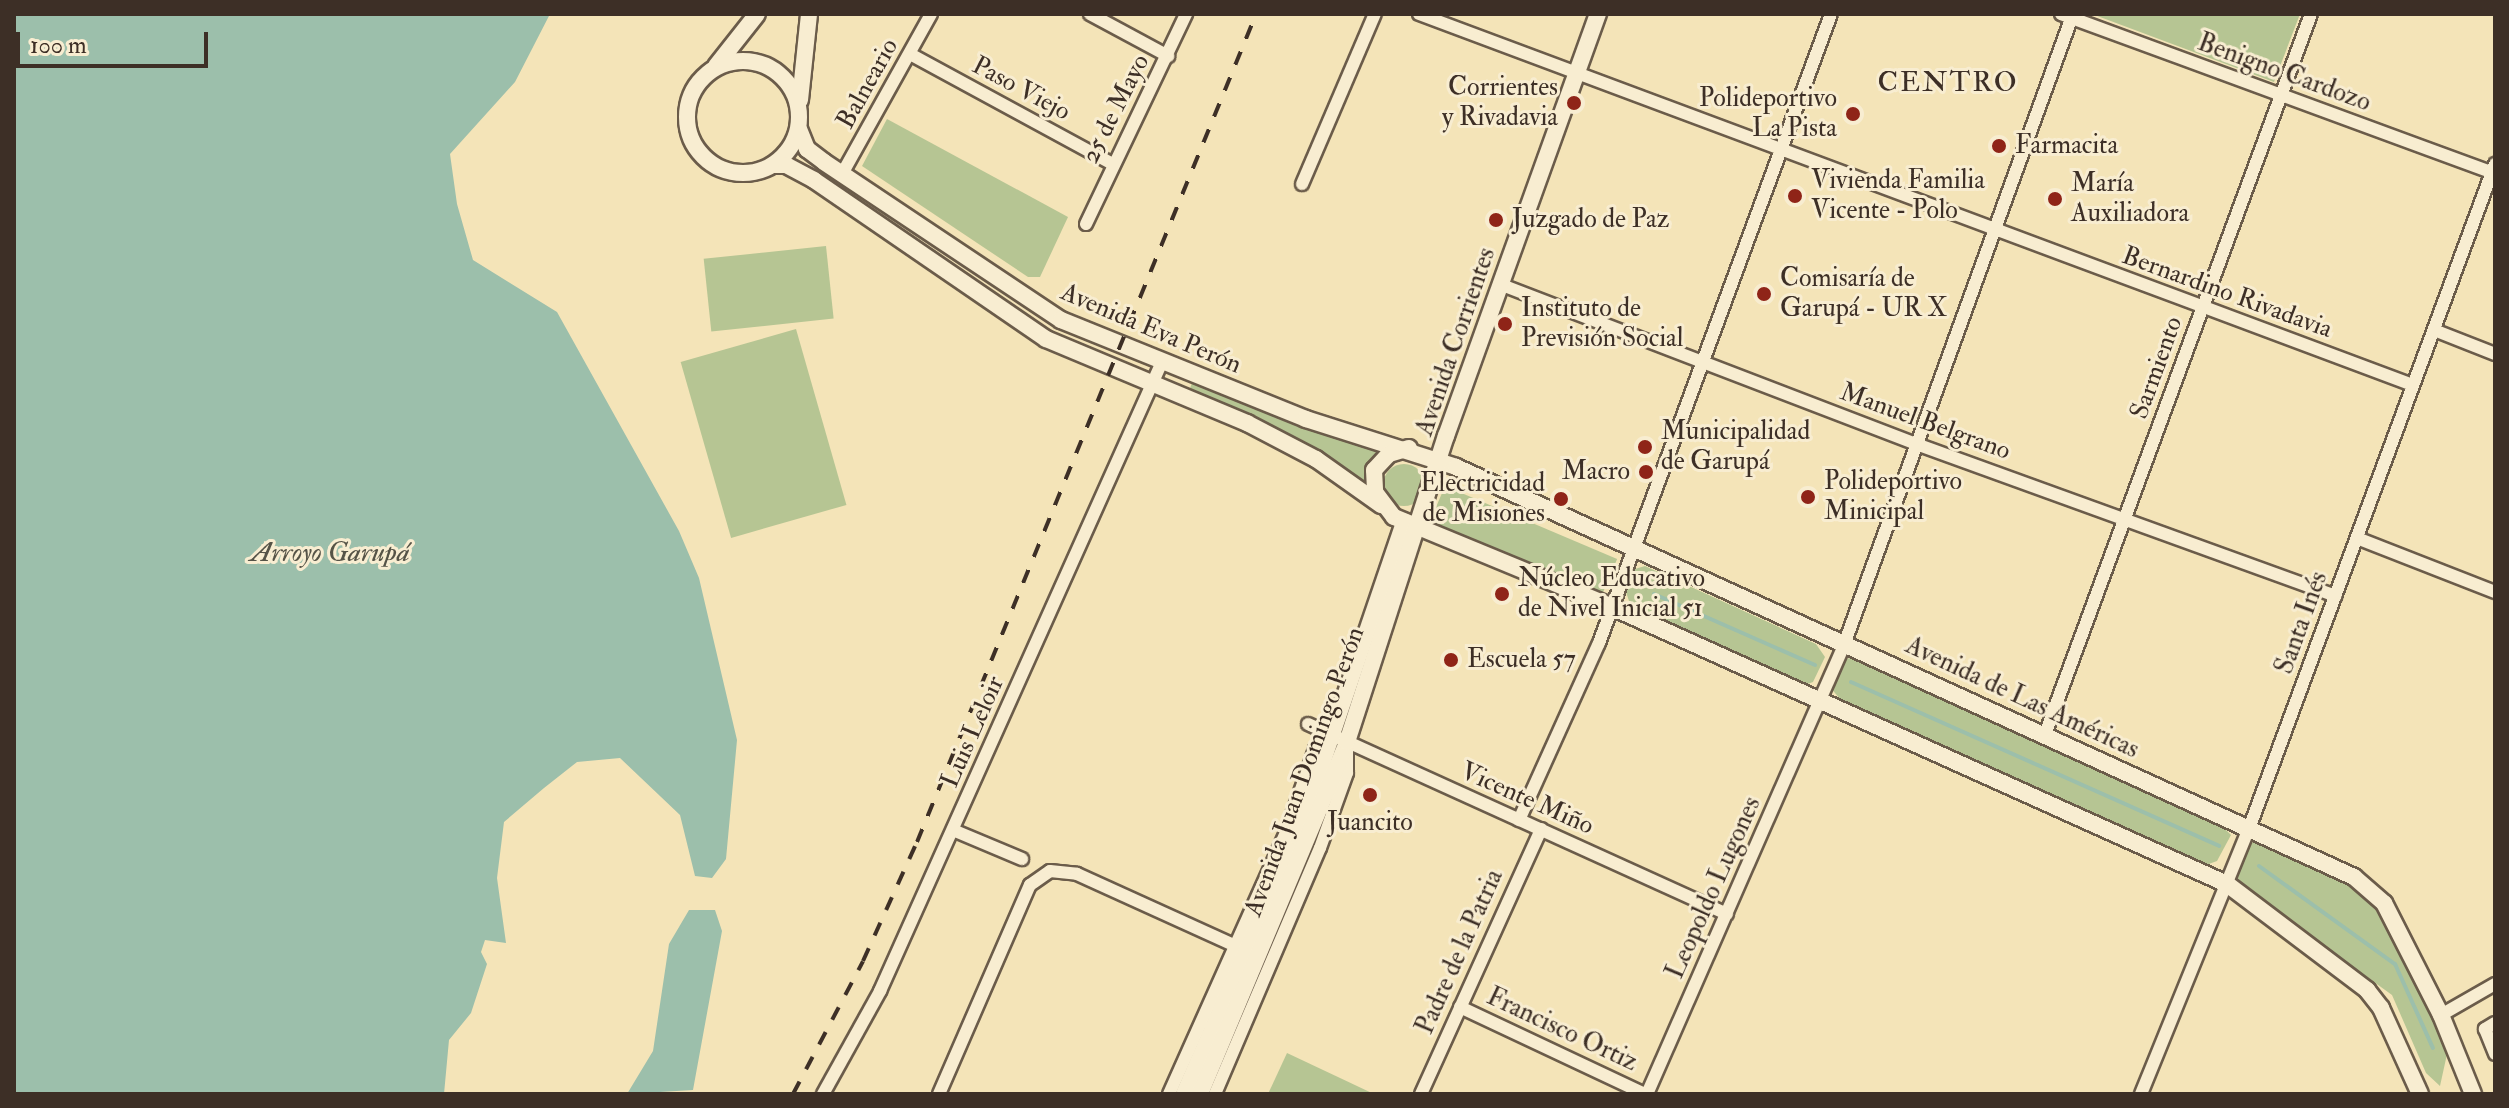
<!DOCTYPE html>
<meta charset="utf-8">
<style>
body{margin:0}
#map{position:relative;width:2509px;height:1108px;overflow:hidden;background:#f4e4b8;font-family:"IM FELL Double Pica",serif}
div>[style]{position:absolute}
.green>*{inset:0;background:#b6c593;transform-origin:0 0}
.round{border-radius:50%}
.water>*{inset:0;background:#9cbfab}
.stream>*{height:4px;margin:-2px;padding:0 2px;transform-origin:2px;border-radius:2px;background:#9cbfab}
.roads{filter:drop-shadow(2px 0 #6b5c4a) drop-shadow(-2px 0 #6b5c4a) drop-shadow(0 2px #6b5c4a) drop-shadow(0 -2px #6b5c4a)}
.street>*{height:12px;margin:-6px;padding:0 6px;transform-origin:6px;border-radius:6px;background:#f8edd1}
.secondary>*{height:16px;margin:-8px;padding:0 8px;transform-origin:8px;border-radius:8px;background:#f8edd1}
.secondary>.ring{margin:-8px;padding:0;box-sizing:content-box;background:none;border:16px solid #f8edd1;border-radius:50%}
.rail>*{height:4px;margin-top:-2px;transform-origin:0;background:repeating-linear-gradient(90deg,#3d2f26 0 14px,transparent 0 28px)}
.dots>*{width:22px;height:22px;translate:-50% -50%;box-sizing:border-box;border:4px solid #f8edd1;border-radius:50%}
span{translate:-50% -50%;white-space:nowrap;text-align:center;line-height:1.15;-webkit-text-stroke:6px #f8edd1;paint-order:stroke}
.street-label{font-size:26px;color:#3d2f26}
.poi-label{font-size:26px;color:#3d2f26}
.right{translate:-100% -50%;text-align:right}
.left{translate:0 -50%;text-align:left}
.neighbourhood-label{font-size:28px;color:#3d2f26;letter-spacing:2px}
.water-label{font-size:28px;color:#555347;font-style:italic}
.frame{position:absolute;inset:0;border:16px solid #3d2f26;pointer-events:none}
.scale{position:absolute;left:16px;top:32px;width:192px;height:36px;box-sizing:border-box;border:4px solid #3d2f26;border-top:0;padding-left:10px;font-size:24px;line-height:28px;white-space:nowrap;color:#3d2f26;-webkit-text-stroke:6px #f8edd1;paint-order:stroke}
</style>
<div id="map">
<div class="green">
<i style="clip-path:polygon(2092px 14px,2300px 14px,2274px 82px)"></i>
<i style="clip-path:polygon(887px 119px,1068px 217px,1040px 277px,1028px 277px,862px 166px)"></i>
<i style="left:826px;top:246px;width:73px;height:123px;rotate:84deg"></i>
<i style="left:796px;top:329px;width:183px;height:120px;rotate:74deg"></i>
<i style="clip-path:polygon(1192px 383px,1381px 453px,1373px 461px,1366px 485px,1189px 391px)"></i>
<i class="round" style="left:1383px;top:464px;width:42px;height:42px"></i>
<i style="left:1445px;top:486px;width:187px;height:39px;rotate:23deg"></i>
<i style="clip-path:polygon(1645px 566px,1816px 644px,1825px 657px,1813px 682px,1802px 686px,1630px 604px,1626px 592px,1635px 569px)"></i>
<i style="clip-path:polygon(1854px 657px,2218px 822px,2231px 835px,2217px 861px,2206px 865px,1840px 699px,1830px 687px,1838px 661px)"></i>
<i style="clip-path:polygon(2260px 841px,2363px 891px,2394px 937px,2449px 1045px,2440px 1086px,2426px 1073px,2392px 995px,2240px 885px,2235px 873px,2250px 843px)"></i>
<i style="clip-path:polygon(1287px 1053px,1374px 1094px,1268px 1094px)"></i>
</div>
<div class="water">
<i style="clip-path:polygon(14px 14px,550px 14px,515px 82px,450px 154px,457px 204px,473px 260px,557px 312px,679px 531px,699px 578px,737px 740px,726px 859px,712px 878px,695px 876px,680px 815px,620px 758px,577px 762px,544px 788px,504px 822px,497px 878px,506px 943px,485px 940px,481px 952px,487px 964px,471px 1013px,449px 1040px,444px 1094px,14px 1094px)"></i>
<i style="clip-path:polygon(689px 910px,715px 910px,722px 931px,693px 1090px,627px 1094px,653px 1051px,669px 944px)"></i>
</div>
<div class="stream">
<i style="left:1654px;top:594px;width:176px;rotate:23.8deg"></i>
<i style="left:1851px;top:682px;width:403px;rotate:24deg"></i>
<i style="left:2259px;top:866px;width:168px;rotate:35.8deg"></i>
<i style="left:2395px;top:964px;width:92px;rotate:65.7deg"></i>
</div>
<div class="roads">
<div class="street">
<i style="left:1090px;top:14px;width:89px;rotate:28.3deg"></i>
<i style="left:1419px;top:14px;width:1061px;rotate:20.47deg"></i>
<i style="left:2061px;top:14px;width:459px;rotate:20.2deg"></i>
<i style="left:910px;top:54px;width:229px;rotate:28.5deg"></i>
<i style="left:842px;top:174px;width:183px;rotate:-60.9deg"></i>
<i style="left:1302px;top:184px;width:185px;rotate:-66.8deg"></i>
<i style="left:1086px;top:224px;width:233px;rotate:-64.5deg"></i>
<i style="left:1502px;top:285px;width:443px;rotate:21deg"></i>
<i style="left:1916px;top:444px;width:446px;rotate:19.9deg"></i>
<i style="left:2434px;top:330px;width:66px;rotate:21.5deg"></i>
<i style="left:2357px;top:538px;width:148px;rotate:21.4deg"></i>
<i style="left:1308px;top:724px;width:460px;rotate:24.4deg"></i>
<i style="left:2044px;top:737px;width:771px;rotate:-69.73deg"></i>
<i style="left:1519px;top:820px;width:194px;rotate:-65.7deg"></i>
<i style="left:1599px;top:643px;width:670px;rotate:-69.75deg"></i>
<i style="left:953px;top:830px;width:75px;rotate:22.8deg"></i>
<i style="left:1460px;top:1007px;width:204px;rotate:25.2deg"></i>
<i style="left:2441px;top:1015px;width:62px;rotate:-29.9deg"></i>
<i style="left:2495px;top:1023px;width:12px;rotate:149deg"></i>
<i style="left:2485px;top:1029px;width:27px;rotate:68deg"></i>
<i style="left:823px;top:1094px;width:118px;rotate:-61deg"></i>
<i style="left:880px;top:991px;width:687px;rotate:-65.86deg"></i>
<i style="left:939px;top:1094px;width:228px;rotate:-66.5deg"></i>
<i style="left:1030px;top:885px;width:24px;rotate:-35deg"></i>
<i style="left:1050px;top:871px;width:27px;rotate:6deg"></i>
<i style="left:1077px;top:874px;width:175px;rotate:24.4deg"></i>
<i style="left:1169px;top:1094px;width:287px;rotate:-65.9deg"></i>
<i style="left:1286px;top:832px;width:88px;rotate:-70.7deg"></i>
<i style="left:1315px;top:749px;width:19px;rotate:-39deg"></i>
<i style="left:1215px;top:1094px;width:267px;rotate:-66.9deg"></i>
<i style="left:1320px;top:848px;width:80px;rotate:-70.2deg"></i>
<i style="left:1347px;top:773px;width:26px;rotate:-90deg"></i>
<i style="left:1421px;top:1094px;width:291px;rotate:-65.6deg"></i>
<i style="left:1647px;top:1094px;width:493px;rotate:-66.3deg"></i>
<i style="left:1845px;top:642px;width:668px;rotate:-70.05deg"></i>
<i style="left:2141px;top:1094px;width:289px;rotate:-67.9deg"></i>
<i style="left:2250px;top:826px;width:706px;rotate:-69.69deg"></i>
</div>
<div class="secondary">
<i class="ring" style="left:687px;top:61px;width:96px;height:96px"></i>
<i style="left:716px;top:66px;width:66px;rotate:-51.7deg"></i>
<i style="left:800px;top:100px;width:86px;rotate:-84deg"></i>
<i style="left:799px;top:129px;width:22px;rotate:68deg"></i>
<i style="left:807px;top:149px;width:21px;rotate:37deg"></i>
<i style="left:824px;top:162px;width:285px;rotate:33.7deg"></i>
<i style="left:1061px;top:320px;width:264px;rotate:22deg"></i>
<i style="left:1306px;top:419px;width:157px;rotate:17.7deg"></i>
<i style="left:1456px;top:467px;width:987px;rotate:24.54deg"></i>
<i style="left:2354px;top:877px;width:40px;rotate:41deg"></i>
<i style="left:2384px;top:903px;width:126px;rotate:63deg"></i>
<i style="left:2441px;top:1015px;width:85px;rotate:67.9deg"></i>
<i style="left:773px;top:165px;width:13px"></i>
<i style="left:786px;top:165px;width:32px;rotate:28deg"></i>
<i style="left:814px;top:180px;width:281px;rotate:34.4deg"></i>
<i style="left:1046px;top:339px;width:218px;rotate:22.7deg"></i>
<i style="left:1247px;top:423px;width:78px;rotate:27.6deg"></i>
<i style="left:1316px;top:459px;width:80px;rotate:35.3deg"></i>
<i style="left:1409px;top:448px;width:21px;rotate:163deg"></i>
<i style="left:1389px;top:454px;width:22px;rotate:133deg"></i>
<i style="left:1374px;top:470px;width:22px;rotate:87deg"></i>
<i style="left:1375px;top:492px;width:31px;rotate:53deg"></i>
<i style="left:1394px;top:517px;width:236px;rotate:22.4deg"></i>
<i style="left:1612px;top:607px;width:675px;rotate:24.25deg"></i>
<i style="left:2227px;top:884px;width:176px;rotate:37.1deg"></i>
<i style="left:2367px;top:990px;width:23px;rotate:52deg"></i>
<i style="left:2381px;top:1008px;width:94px;rotate:65.6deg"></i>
<i style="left:1184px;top:1094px;width:281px;rotate:-66.3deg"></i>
<i style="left:1297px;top:837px;width:333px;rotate:-71.2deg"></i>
<i style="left:1200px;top:1094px;width:381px;rotate:-67.3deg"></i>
<i style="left:1347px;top:742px;width:322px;rotate:-72.1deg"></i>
<i style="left:1446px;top:436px;width:449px;rotate:-70.2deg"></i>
</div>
</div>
<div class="rail">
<i style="left:793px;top:1094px;width:150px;rotate:-62.2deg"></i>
<i style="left:863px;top:961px;width:131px;rotate:-65.6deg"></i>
<i style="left:917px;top:842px;width:895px;rotate:-67.73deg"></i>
</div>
<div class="dots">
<i style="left:1574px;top:103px;background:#8f2418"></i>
<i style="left:1853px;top:114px;background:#8f2418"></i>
<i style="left:1999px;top:146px;background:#8f2418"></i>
<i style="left:1795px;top:196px;background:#8f2418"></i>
<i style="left:2055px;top:199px;background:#8f2418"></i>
<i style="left:1496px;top:220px;background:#8f2418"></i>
<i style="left:1764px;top:294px;background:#8f2418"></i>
<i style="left:1505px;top:324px;background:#8f2418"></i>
<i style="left:1645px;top:447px;background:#8f2418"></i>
<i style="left:1646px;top:472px;background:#8f2418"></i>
<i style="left:1808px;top:497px;background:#8f2418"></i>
<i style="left:1561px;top:499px;background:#8f2418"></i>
<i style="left:1502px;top:594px;background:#8f2418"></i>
<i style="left:1451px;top:660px;background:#8f2418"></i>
<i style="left:1370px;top:795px;background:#8f2418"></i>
</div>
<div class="street-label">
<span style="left:2284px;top:73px;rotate:20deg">Benigno Cardozo</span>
<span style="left:868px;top:84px;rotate:-61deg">Balneario</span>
<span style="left:1021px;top:89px;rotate:28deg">Paso Viejo</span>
<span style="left:1116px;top:109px;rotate:-63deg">25 de Mayo</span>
<span style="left:2227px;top:293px;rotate:20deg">Bernardino Rivadavia</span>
<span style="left:1151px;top:329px;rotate:23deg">Avenida Eva Perón</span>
<span style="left:1456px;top:342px;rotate:-71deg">Avenida Corrientes</span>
<span style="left:2157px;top:368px;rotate:-70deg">Sarmiento</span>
<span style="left:1925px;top:422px;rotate:20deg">Manuel Belgrano</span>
<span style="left:2302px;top:623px;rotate:-70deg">Santa Inés</span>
<span style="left:2022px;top:698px;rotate:25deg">Avenida de Las Américas</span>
<span style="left:973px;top:732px;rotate:-66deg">Luis Leloir</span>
<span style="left:1305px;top:772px;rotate:-70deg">Avenida Juan Domingo Perón</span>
<span style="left:1527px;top:799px;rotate:24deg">Vicente Miño</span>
<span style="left:1714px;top:888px;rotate:-66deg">Leopoldo Lugones</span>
<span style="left:1460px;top:952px;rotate:-66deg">Padre de la Patria</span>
<span style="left:1562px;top:1030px;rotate:25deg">Francisco Ortiz</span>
</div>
<div class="poi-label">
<span class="right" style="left:1558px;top:103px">Corrientes<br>y Rivadavia</span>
<span class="right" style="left:1837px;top:114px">Polideportivo<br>La Pista</span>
<span class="left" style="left:2015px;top:146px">Farmacita</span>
<span class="left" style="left:1811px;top:196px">Vivienda Familia<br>Vicente - Polo</span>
<span class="left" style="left:2071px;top:199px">María<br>Auxiliadora</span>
<span class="left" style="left:1512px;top:220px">Juzgado de Paz</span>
<span class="left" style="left:1780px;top:294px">Comisaría de<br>Garupá - UR X</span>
<span class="left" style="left:1521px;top:324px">Instituto de<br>Previsión Social</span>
<span class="left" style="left:1661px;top:447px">Municipalidad<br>de Garupá</span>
<span class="right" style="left:1630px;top:472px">Macro</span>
<span class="left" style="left:1824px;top:497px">Polideportivo<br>Minicipal</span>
<span class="right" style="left:1545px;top:499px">Electricidad<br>de Misiones</span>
<span class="left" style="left:1518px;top:594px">Núcleo Educativo<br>de Nivel Inicial 51</span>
<span class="left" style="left:1467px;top:660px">Escuela 57</span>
<span style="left:1370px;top:823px">Juancito</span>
</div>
<div class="neighbourhood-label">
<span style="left:1948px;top:83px">CENTRO</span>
</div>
<div class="water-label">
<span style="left:330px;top:553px">Arroyo Garupá</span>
</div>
<div class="frame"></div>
<div class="scale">100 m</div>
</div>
